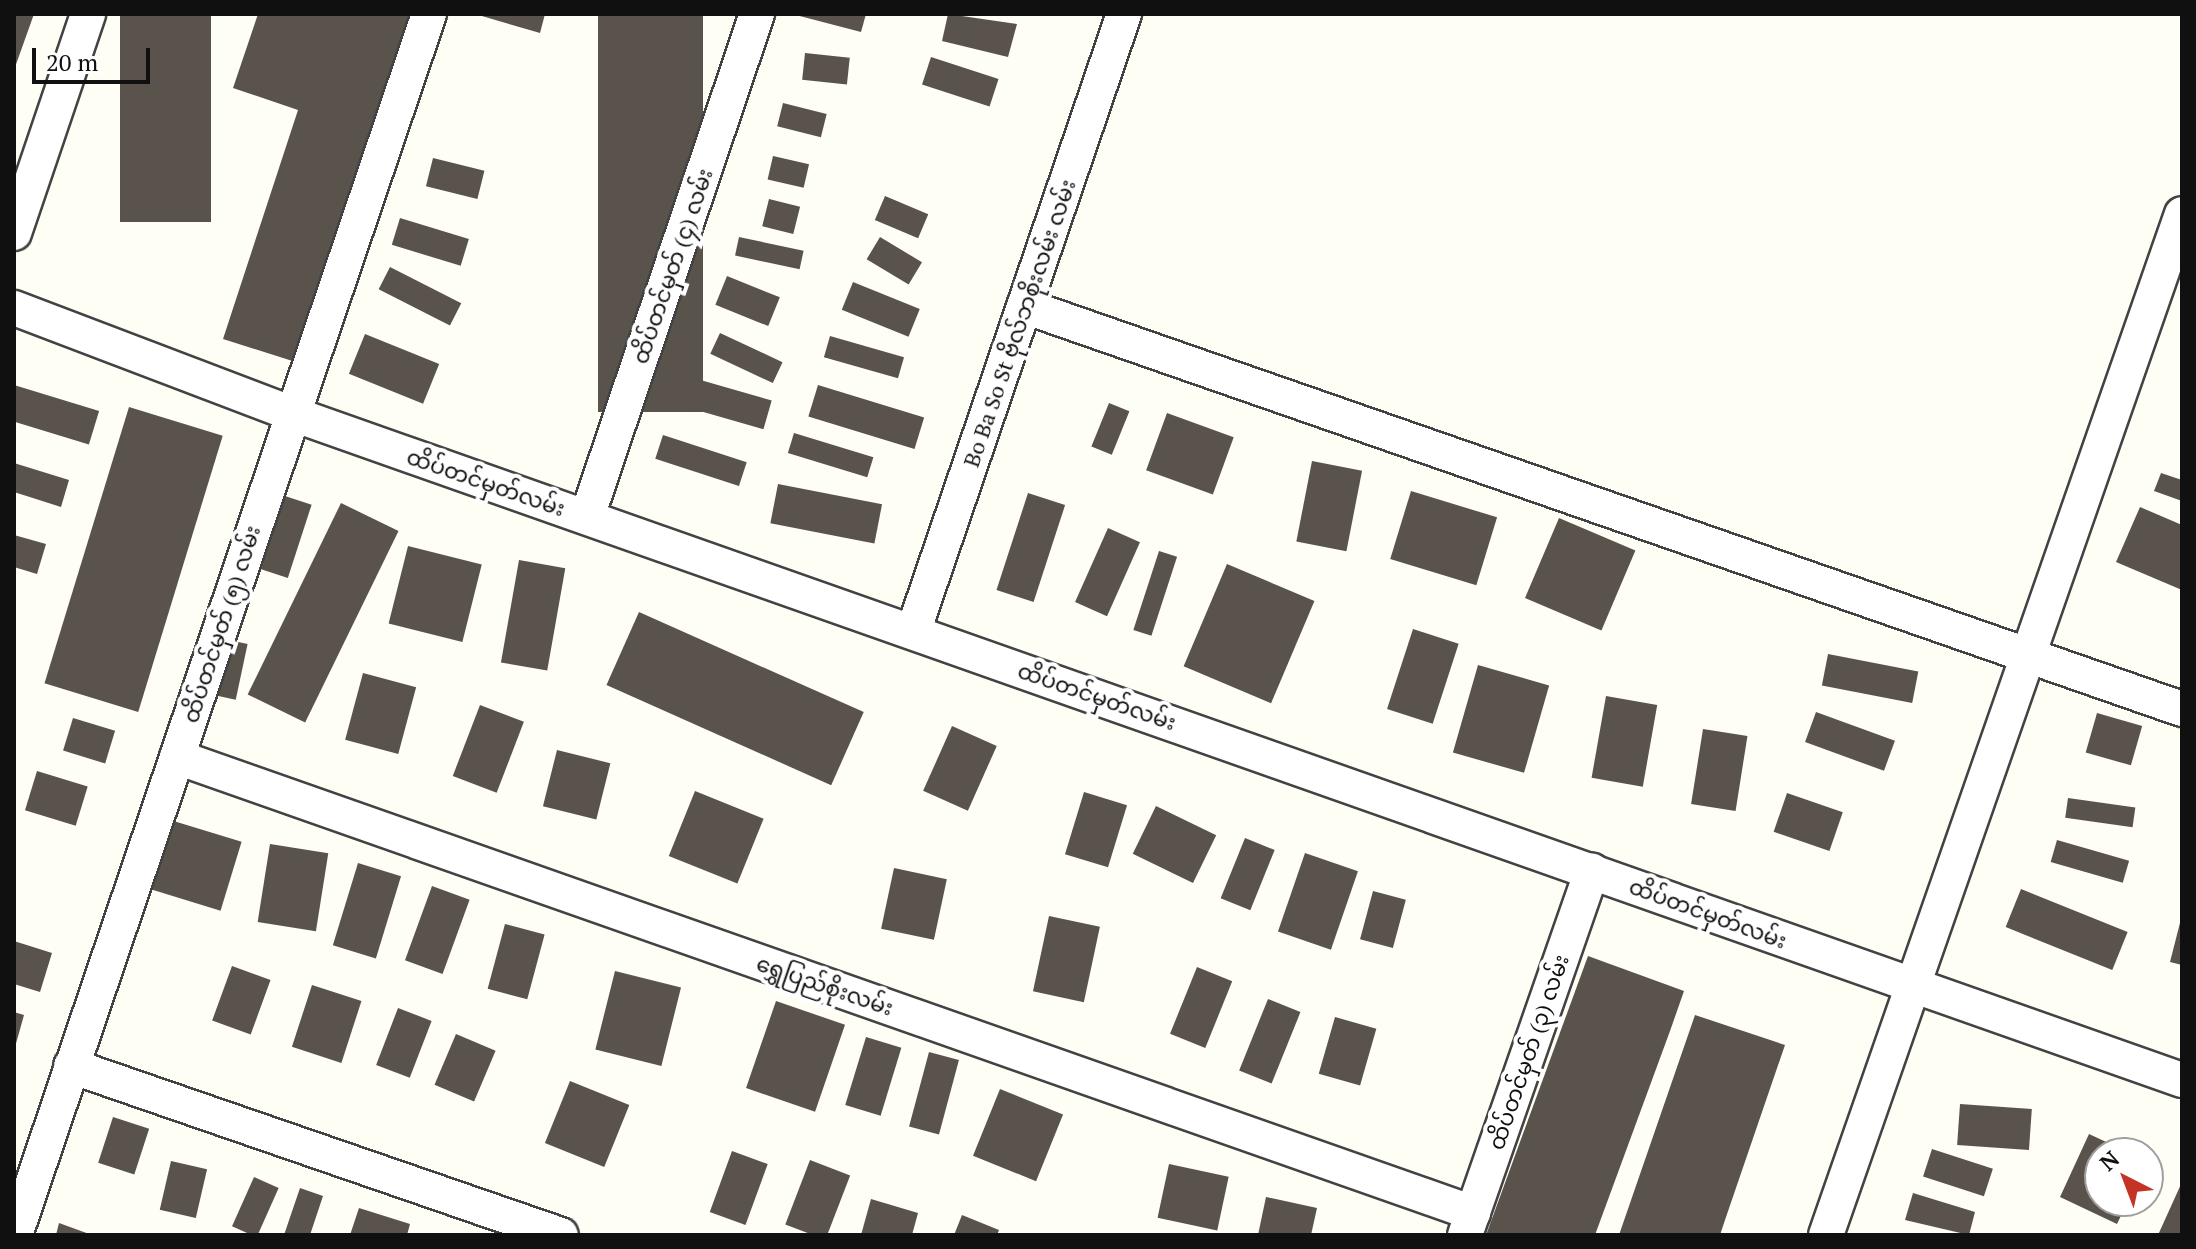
<!DOCTYPE html>
<meta charset="utf-8">
<style>
body{margin:0}
#map{position:relative;width:2196px;height:1249px;overflow:hidden;background:#fffef4;font-family:"PT Serif","Noto Sans Myanmar",serif}
div>[style]{position:absolute}
.building>*{inset:0;background:#59534c;transform-origin:0 0}
.roads{filter:drop-shadow(2px 0 #434343) drop-shadow(-2px 0 #434343) drop-shadow(0 2px #434343) drop-shadow(0 -2px #434343)}
.street>*{height:34px;margin:-17px;padding:0 17px;transform-origin:17px;border-radius:17px;background:#fff}
span{translate:-50% -50%;white-space:nowrap;text-align:center;line-height:1.15;-webkit-text-stroke:8px #fff;paint-order:stroke}
.street-label{font-size:22px;color:#101010}
.frame{position:absolute;inset:0;border:16px solid #101010;pointer-events:none}
.north{position:absolute;left:2084px;top:1137px;width:80px;height:80px;box-sizing:border-box;background:#fff;border:2px solid #9f9f9f;border-radius:50%;rotate:318deg;font-size:22px;font-weight:700;line-height:32px;text-align:center;color:#101010}
.north::after{content:'';display:block;margin:auto;width:28px;height:36px;background:#c33426;clip-path:polygon(50% 0,100% 100%,50% 72%,0 100%)}
.scale{position:absolute;left:32px;top:48px;width:118px;height:36px;box-sizing:border-box;border:4px solid #101010;border-top:0;padding-left:10px;font-size:24px;line-height:28px;white-space:nowrap;color:#101010;-webkit-text-stroke:6px #fff;paint-order:stroke}
</style>
<div id="map">
<div class="building">
<i style="clip-path:polygon(14px 14px,34px 14px,14px 70px)"></i>
<i style="left:120px;top:14px;width:91px;height:208px"></i>
<i style="clip-path:polygon(258px 14px,419px 14px,305px 365px,223px 339px,298px 110px,233px 88px)"></i>
<i style="clip-path:polygon(475px 14px,545px 14px,540px 33px)"></i>
<i style="left:598px;top:14px;width:105px;height:398px"></i>
<i style="clip-path:polygon(792px 14px,866px 14px,861px 32px)"></i>
<i style="clip-path:polygon(948px 14px,1017px 24px,1008px 57px,942px 41px)"></i>
<i style="left:805px;top:53px;width:45px;height:27px;rotate:6deg"></i>
<i style="left:931px;top:57px;width:71px;height:29px;rotate:18deg"></i>
<i style="left:783px;top:103px;width:45px;height:24px;rotate:14deg"></i>
<i style="left:773px;top:156px;width:37px;height:24px;rotate:13deg"></i>
<i style="left:433px;top:158px;width:53px;height:29px;rotate:14deg"></i>
<i style="left:885px;top:196px;width:47px;height:26px;rotate:23deg"></i>
<i style="left:769px;top:199px;width:32px;height:28px;rotate:14deg"></i>
<i style="left:400px;top:218px;width:72px;height:28px;rotate:17deg"></i>
<i style="left:739px;top:237px;width:66px;height:19px;rotate:12deg"></i>
<i style="left:880px;top:237px;width:49px;height:26px;rotate:31deg"></i>
<i style="left:390px;top:267px;width:80px;height:25px;rotate:27deg"></i>
<i style="left:727px;top:276px;width:57px;height:31px;rotate:22deg"></i>
<i style="left:853px;top:282px;width:72px;height:30px;rotate:22deg"></i>
<i style="left:720px;top:333px;width:69px;height:23px;rotate:25deg"></i>
<i style="left:365px;top:334px;width:80px;height:43px;rotate:22deg"></i>
<i style="left:830px;top:336px;width:77px;height:22px;rotate:16deg"></i>
<i style="left:690px;top:377px;width:85px;height:30px;rotate:16deg"></i>
<i style="left:14px;top:385px;width:89px;height:35px;rotate:17deg"></i>
<i style="left:818px;top:385px;width:111px;height:33px;rotate:17deg"></i>
<i style="left:1109px;top:403px;width:22px;height:47px;rotate:22deg"></i>
<i style="left:129px;top:407px;width:98px;height:289px;rotate:17deg"></i>
<i style="left:1167px;top:413px;width:71px;height:61px;rotate:20deg"></i>
<i style="left:794px;top:433px;width:83px;height:21px;rotate:17deg"></i>
<i style="left:663px;top:435px;width:88px;height:25px;rotate:18deg"></i>
<i style="left:1312px;top:461px;width:51px;height:82px;rotate:11deg"></i>
<i style="clip-path:polygon(14px 463px,69px 480px,61px 507px,14px 492px)"></i>
<i style="clip-path:polygon(2161px 473px,2182px 480px,2182px 501px,2154px 491px)"></i>
<i style="left:778px;top:484px;width:106px;height:40px;rotate:11deg"></i>
<i style="left:1411px;top:491px;width:90px;height:71px;rotate:17deg"></i>
<i style="left:1028px;top:493px;width:39px;height:102px;rotate:18deg"></i>
<i style="left:285px;top:496px;width:28px;height:77px;rotate:18deg"></i>
<i style="left:341px;top:503px;width:64px;height:213px;rotate:26deg"></i>
<i style="clip-path:polygon(2140px 507px,2182px 525px,2182px 590px,2116px 562px)"></i>
<i style="left:1559px;top:518px;width:83px;height:87px;rotate:23deg"></i>
<i style="left:1108px;top:528px;width:35px;height:81px;rotate:24deg"></i>
<i style="clip-path:polygon(14px 535px,46px 544px,37px 574px,14px 567px)"></i>
<i style="left:408px;top:546px;width:76px;height:80px;rotate:14deg"></i>
<i style="left:1159px;top:551px;width:19px;height:83px;rotate:18deg"></i>
<i style="left:519px;top:560px;width:47px;height:104px;rotate:10deg"></i>
<i style="left:1227px;top:564px;width:95px;height:111px;rotate:23deg"></i>
<i style="left:639px;top:612px;width:246px;height:80px;rotate:24deg"></i>
<i style="left:1413px;top:629px;width:48px;height:84px;rotate:18deg"></i>
<i style="left:229px;top:640px;width:19px;height:57px;rotate:12deg"></i>
<i style="left:1828px;top:654px;width:92px;height:32px;rotate:11deg"></i>
<i style="left:1478px;top:665px;width:74px;height:91px;rotate:16deg"></i>
<i style="left:363px;top:673px;width:55px;height:69px;rotate:15deg"></i>
<i style="left:1606px;top:696px;width:52px;height:83px;rotate:10deg"></i>
<i style="left:480px;top:705px;width:47px;height:76px;rotate:21deg"></i>
<i style="left:1816px;top:712px;width:84px;height:32px;rotate:20deg"></i>
<i style="left:2097px;top:713px;width:47px;height:41px;rotate:16deg"></i>
<i style="left:73px;top:718px;width:44px;height:34px;rotate:17deg"></i>
<i style="left:952px;top:726px;width:49px;height:71px;rotate:24deg"></i>
<i style="left:1703px;top:729px;width:45px;height:76px;rotate:9deg"></i>
<i style="left:557px;top:750px;width:55px;height:58px;rotate:14deg"></i>
<i style="left:37px;top:771px;width:53px;height:41px;rotate:17deg"></i>
<i style="left:695px;top:791px;width:74px;height:70px;rotate:22deg"></i>
<i style="left:1084px;top:792px;width:45px;height:65px;rotate:17deg"></i>
<i style="left:1787px;top:793px;width:59px;height:41px;rotate:19deg"></i>
<i style="left:2068px;top:798px;width:68px;height:20px;rotate:8deg"></i>
<i style="left:1156px;top:806px;width:67px;height:53px;rotate:26deg"></i>
<i style="left:167px;top:819px;width:78px;height:72px;rotate:17deg"></i>
<i style="left:1245px;top:838px;width:32px;height:65px;rotate:22deg"></i>
<i style="left:2057px;top:840px;width:75px;height:23px;rotate:16deg"></i>
<i style="left:270px;top:844px;width:59px;height:79px;rotate:9deg"></i>
<i style="left:1305px;top:853px;width:56px;height:83px;rotate:19deg"></i>
<i style="left:358px;top:863px;width:45px;height:86px;rotate:17deg"></i>
<i style="left:894px;top:868px;width:54px;height:62px;rotate:12deg"></i>
<i style="left:432px;top:886px;width:40px;height:79px;rotate:20deg"></i>
<i style="left:2021px;top:889px;width:115px;height:41px;rotate:22deg"></i>
<i style="left:1373px;top:891px;width:34px;height:50px;rotate:15deg"></i>
<i style="clip-path:polygon(2182px 915px,2182px 965px,2170px 962px)"></i>
<i style="left:1049px;top:916px;width:52px;height:77px;rotate:12deg"></i>
<i style="left:505px;top:924px;width:41px;height:67px;rotate:15deg"></i>
<i style="clip-path:polygon(14px 941px,52px 953px,40px 992px,14px 984px)"></i>
<i style="clip-path:polygon(1588px 956px,1684px 991px,1670px 1031px,1595px 1235px,1486px 1235px)"></i>
<i style="left:232px;top:966px;width:41px;height:58px;rotate:20deg"></i>
<i style="left:1197px;top:967px;width:38px;height:72px;rotate:22deg"></i>
<i style="left:615px;top:971px;width:68px;height:81px;rotate:14deg"></i>
<i style="left:312px;top:985px;width:52px;height:65px;rotate:18deg"></i>
<i style="left:1268px;top:999px;width:35px;height:77px;rotate:22deg"></i>
<i style="left:776px;top:1001px;width:73px;height:92px;rotate:19deg"></i>
<i style="left:398px;top:1008px;width:36px;height:61px;rotate:21deg"></i>
<i style="clip-path:polygon(14px 1012px,24px 1015px,15px 1047px,14px 1047px)"></i>
<i style="clip-path:polygon(1695px 1015px,1785px 1045px,1725px 1220px,1720px 1235px,1619px 1235px)"></i>
<i style="left:1335px;top:1017px;width:43px;height:59px;rotate:16deg"></i>
<i style="left:456px;top:1034px;width:43px;height:55px;rotate:23deg"></i>
<i style="left:866px;top:1037px;width:37px;height:71px;rotate:17deg"></i>
<i style="left:929px;top:1052px;width:31px;height:77px;rotate:15deg"></i>
<i style="left:570px;top:1081px;width:64px;height:67px;rotate:22deg"></i>
<i style="left:1000px;top:1089px;width:68px;height:72px;rotate:22deg"></i>
<i style="left:1960px;top:1104px;width:72px;height:41px;rotate:4deg"></i>
<i style="left:113px;top:1117px;width:38px;height:48px;rotate:18deg"></i>
<i style="clip-path:polygon(2089px 1134px,2130px 1153px,2100px 1153px,2100px 1201px,2128px 1201px,2117px 1224px,2060px 1197px)"></i>
<i style="left:1932px;top:1149px;width:64px;height:29px;rotate:18deg"></i>
<i style="left:732px;top:1151px;width:38px;height:65px;rotate:20deg"></i>
<i style="left:810px;top:1160px;width:43px;height:69px;rotate:21deg"></i>
<i style="left:171px;top:1161px;width:37px;height:50px;rotate:13deg"></i>
<i style="left:1169px;top:1164px;width:61px;height:55px;rotate:12deg"></i>
<i style="left:254px;top:1177px;width:27px;height:54px;rotate:24deg"></i>
<i style="clip-path:polygon(2182px 1182px,2182px 1235px,2158px 1235px)"></i>
<i style="clip-path:polygon(300px 1188px,323px 1196px,310px 1235px,284px 1235px)"></i>
<i style="clip-path:polygon(1913px 1193px,1975px 1212px,1969px 1235px,1905px 1220px)"></i>
<i style="clip-path:polygon(1266px 1197px,1317px 1208px,1311px 1235px,1258px 1235px)"></i>
<i style="clip-path:polygon(871px 1199px,918px 1213px,912px 1235px,861px 1235px)"></i>
<i style="clip-path:polygon(359px 1208px,410px 1224px,407px 1235px,350px 1235px)"></i>
<i style="clip-path:polygon(962px 1215px,999px 1230px,997px 1235px,954px 1235px)"></i>
<i style="clip-path:polygon(59px 1223px,92px 1235px,56px 1235px)"></i>
</div>
<div class="roads">
<div class="street">
<i style="left:14px;top:233px;width:231px;rotate:-71.3deg"></i>
<i style="left:1024px;top:306px;width:1226px;rotate:19.19deg"></i>
<i style="left:14px;top:308px;width:295px;rotate:20.8deg"></i>
<i style="left:290px;top:413px;width:2006px;rotate:19.42deg"></i>
<i style="left:587px;top:517px;width:531px;rotate:-71.33deg"></i>
<i style="left:913px;top:632px;width:653px;rotate:-71.15deg"></i>
<i style="left:177px;top:757px;width:1374px;rotate:19.38deg"></i>
<i style="left:71px;top:1066px;width:518px;rotate:19.03deg"></i>
<i style="left:15px;top:1235px;width:1289px;rotate:-71.27deg"></i>
<i style="left:1465px;top:1235px;width:386px;rotate:-70.8deg"></i>
<i style="left:1826px;top:1235px;width:1081px;rotate:-70.78deg"></i>
</div>
</div>
<div class="street-label">
<span style="left:672px;top:266px;rotate:-71deg">ထိပ်တင်မှတ် (၄) လမ်း</span>
<span style="left:1019px;top:323px;rotate:-71deg">Bo Ba So St ဗိုလ်ဘစိုးလမ်း လမ်း</span>
<span style="left:486px;top:482px;rotate:19deg">ထိပ်တင်မှတ်လမ်း</span>
<span style="left:221px;top:624px;rotate:-72deg">ထိပ်တင်မှတ် (၅) လမ်း</span>
<span style="left:1097px;top:696px;rotate:19deg">ထိပ်တင်မှတ်လမ်း</span>
<span style="left:1708px;top:913px;rotate:20deg">ထိပ်တင်မှတ်လမ်း</span>
<span style="left:825px;top:985px;rotate:19deg">ရွှေပြည်စိုးလမ်း</span>
<span style="left:1528px;top:1052px;rotate:-71deg">ထိပ်တင်မှတ် (၃) လမ်း</span>
</div>
<div class="frame"></div>
<div class="north">N</div>
<div class="scale">20 m</div>
</div>
